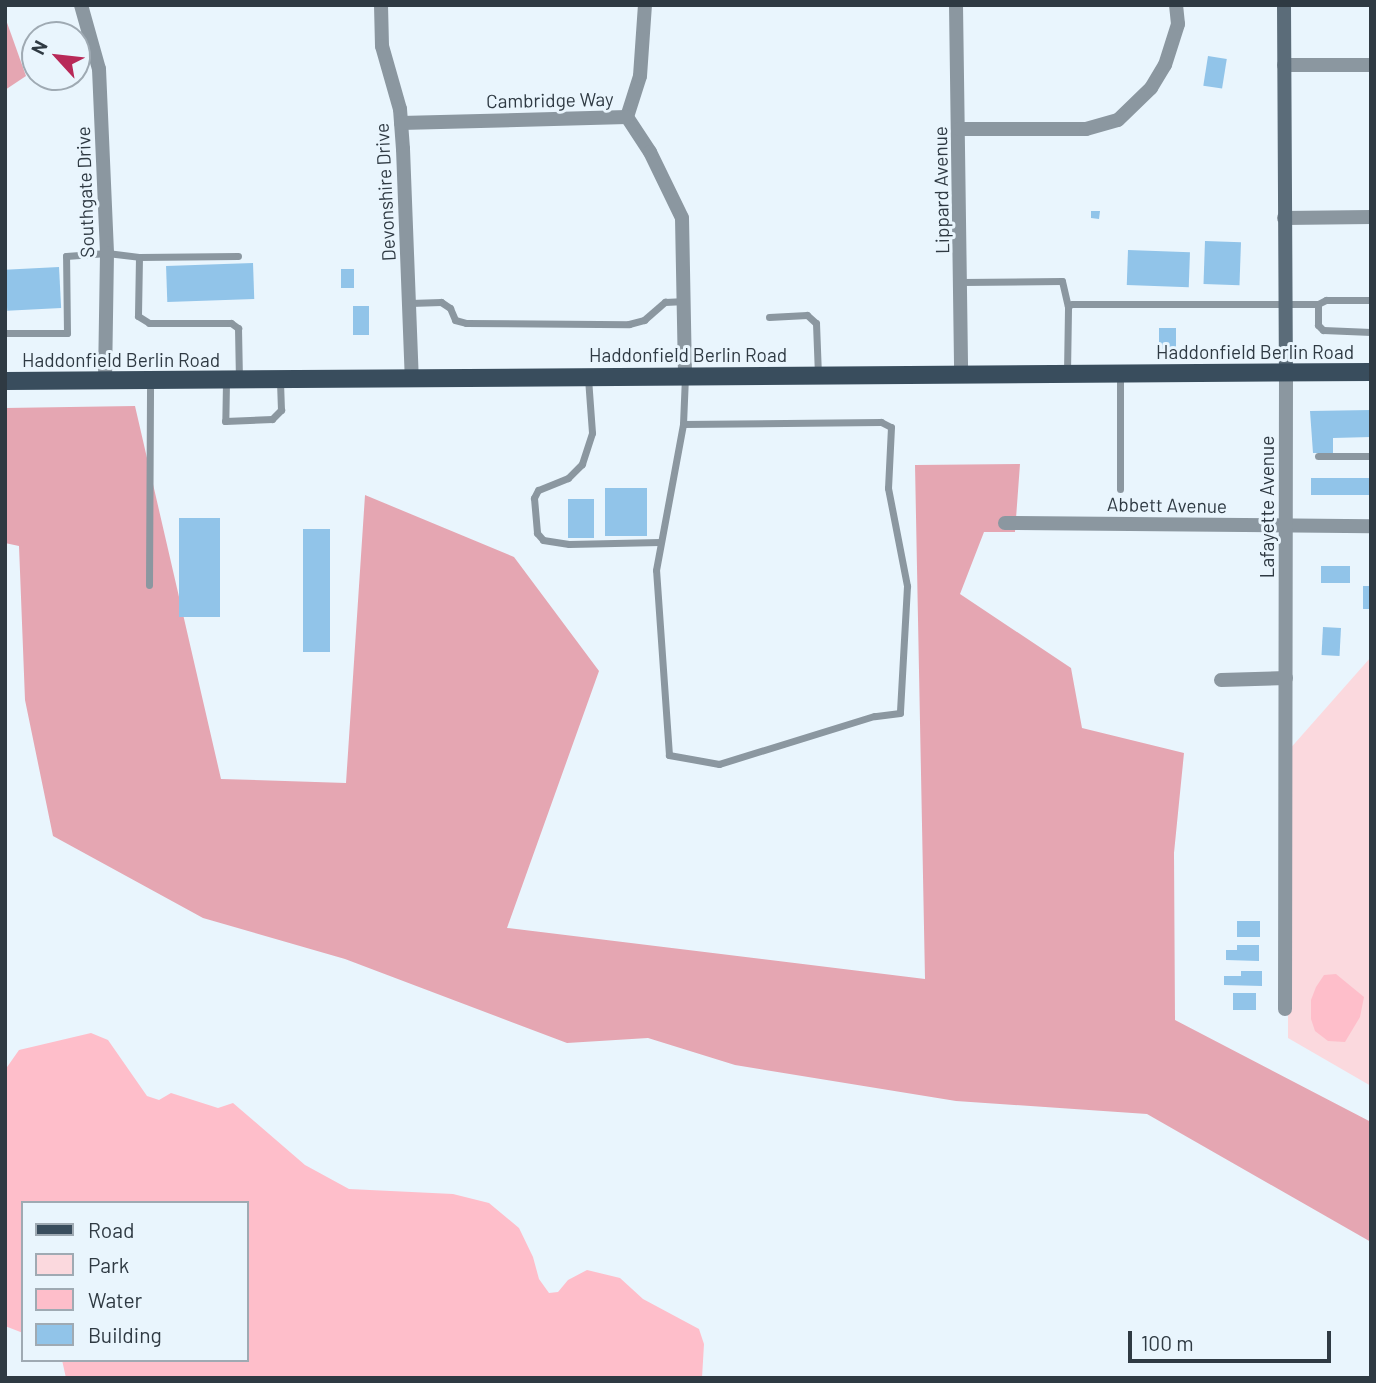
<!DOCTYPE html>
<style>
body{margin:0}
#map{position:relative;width:1376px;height:1383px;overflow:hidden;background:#e9f5fd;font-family:Barlow,sans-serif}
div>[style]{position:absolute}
.green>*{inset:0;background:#fbd9de}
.forest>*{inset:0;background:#e5a6b2}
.water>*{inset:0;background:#febeca}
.building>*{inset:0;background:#91c4e9;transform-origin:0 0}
.lane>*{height:7px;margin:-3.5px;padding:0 3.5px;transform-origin:3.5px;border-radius:3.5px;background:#8b97a0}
.street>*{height:14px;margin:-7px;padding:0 7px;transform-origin:7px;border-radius:7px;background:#8b97a0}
.secondary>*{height:14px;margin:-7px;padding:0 7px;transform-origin:7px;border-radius:7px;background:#5b6c79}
.primary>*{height:18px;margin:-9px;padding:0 9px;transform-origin:9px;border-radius:9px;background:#394d5d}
span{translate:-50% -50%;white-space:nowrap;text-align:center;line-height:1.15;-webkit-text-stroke:6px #e9f5fd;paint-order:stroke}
.street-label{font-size:19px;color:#2f3a43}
.frame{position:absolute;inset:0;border:7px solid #2f3a43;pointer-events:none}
.legend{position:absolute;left:21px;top:1201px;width:228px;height:161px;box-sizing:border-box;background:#e9f5fd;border:2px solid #9faab3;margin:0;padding:9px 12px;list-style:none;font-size:21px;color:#2f3a43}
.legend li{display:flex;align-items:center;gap:14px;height:35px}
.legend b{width:35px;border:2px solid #9faab3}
.north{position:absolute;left:21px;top:21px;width:70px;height:70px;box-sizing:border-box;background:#e9f5fd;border:2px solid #9faab3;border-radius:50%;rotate:297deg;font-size:19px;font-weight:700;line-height:28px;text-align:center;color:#2f3a43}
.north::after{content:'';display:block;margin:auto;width:24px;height:32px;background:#b82958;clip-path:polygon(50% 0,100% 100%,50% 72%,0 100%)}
.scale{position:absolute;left:1128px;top:1331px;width:203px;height:32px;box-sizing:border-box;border:4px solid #2f3a43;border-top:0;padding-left:9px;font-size:21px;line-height:24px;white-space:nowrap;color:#2f3a43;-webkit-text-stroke:5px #e9f5fd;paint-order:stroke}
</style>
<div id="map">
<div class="green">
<i style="clip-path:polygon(1371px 657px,1371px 1086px,1288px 1038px,1288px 751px)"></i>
</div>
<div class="forest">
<i style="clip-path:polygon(5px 17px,26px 76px,5px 90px)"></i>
<i style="clip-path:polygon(135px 406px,221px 779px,346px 783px,365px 495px,514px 557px,599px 671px,507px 928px,925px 979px,915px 465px,1020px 464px,1015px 532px,984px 532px,960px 594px,1071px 668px,1082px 728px,1184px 753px,1174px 853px,1175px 1020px,1371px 1122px,1371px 1242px,1147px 1114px,956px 1101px,735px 1065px,648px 1038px,567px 1043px,345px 959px,203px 918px,53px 836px,25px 700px,19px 546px,5px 543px,5px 408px)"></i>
</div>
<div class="water">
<i style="clip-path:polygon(1336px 974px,1364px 997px,1360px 1017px,1345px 1042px,1328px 1041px,1315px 1031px,1311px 1019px,1311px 1000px,1316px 987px,1324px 975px)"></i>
<i style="clip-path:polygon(91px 1033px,108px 1040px,147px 1096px,159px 1100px,171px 1093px,218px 1108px,233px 1103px,305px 1165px,349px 1189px,453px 1194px,489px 1203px,519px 1228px,533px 1257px,539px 1279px,549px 1293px,558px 1292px,568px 1280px,587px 1270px,620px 1278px,643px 1299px,699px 1329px,704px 1344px,702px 1378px,66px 1378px,62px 1360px,247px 1360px,247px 1203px,23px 1203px,23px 1333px,5px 1326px,5px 1070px,19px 1050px)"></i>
</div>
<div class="building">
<i style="left:1208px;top:56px;width:19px;height:30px;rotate:9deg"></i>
<i style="clip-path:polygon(1091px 211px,1100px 211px,1099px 219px,1091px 218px)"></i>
<i style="left:1205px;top:241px;width:36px;height:43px;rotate:2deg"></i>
<i style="left:1128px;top:250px;width:62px;height:35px;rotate:2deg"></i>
<i style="left:253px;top:263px;width:36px;height:87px;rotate:88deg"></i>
<i style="left:59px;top:267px;width:41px;height:54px;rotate:87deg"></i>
<i style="left:341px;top:269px;width:13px;height:19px"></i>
<i style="left:353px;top:306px;width:16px;height:29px"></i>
<i style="left:1159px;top:328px;width:17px;height:23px"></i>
<i style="clip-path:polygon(1371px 410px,1371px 437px,1333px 438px,1333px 453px,1313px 453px,1310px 411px)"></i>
<i style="left:1369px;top:478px;width:17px;height:58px;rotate:90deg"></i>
<i style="left:605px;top:488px;width:42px;height:48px"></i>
<i style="left:568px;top:499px;width:26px;height:39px"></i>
<i style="left:179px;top:518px;width:41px;height:99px"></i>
<i style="left:303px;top:529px;width:27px;height:123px"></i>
<i style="left:1321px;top:566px;width:29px;height:17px"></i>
<i style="left:1363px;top:586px;width:8px;height:23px"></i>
<i style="left:1323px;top:627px;width:18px;height:28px;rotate:3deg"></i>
<i style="left:1237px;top:921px;width:23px;height:16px"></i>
<i style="clip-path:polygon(1237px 945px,1259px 945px,1259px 961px,1226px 960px,1226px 950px,1237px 950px)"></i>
<i style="clip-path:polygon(1241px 971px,1262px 971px,1262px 986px,1224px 985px,1224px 976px,1241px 976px)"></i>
<i style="left:1233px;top:993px;width:23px;height:17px"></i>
</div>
<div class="lane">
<i style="left:139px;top:257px;width:99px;rotate:-0.6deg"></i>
<i style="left:962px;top:282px;width:100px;rotate:-0.6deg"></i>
<i style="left:1062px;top:281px;width:26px;rotate:77deg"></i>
<i style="left:410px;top:303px;width:31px;rotate:-2deg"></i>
<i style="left:441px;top:302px;width:11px;rotate:34deg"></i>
<i style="left:450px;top:308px;width:13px;rotate:67deg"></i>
<i style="left:455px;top:320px;width:11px;rotate:15deg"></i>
<i style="left:466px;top:323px;width:163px;rotate:0.4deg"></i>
<i style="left:629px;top:324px;width:16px;rotate:-15deg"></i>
<i style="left:644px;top:320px;width:28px;rotate:-41deg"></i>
<i style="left:665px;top:302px;width:20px;rotate:-3deg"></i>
<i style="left:1318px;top:304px;width:21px;rotate:90deg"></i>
<i style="left:1318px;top:325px;width:7px;rotate:45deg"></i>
<i style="left:1323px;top:330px;width:48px;rotate:2.4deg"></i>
<i style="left:769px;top:317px;width:38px;rotate:-3deg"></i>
<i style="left:807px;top:315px;width:12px;rotate:42deg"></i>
<i style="left:816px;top:323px;width:52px;rotate:87.8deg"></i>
<i style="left:5px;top:333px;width:62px"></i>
<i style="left:67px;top:333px;width:77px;rotate:-90.7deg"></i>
<i style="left:66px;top:256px;width:41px;rotate:-4.2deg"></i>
<i style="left:107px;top:253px;width:32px;rotate:7deg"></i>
<i style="left:139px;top:257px;width:59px;rotate:91deg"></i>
<i style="left:138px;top:316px;width:13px;rotate:32deg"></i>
<i style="left:149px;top:323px;width:82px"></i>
<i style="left:231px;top:323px;width:9px;rotate:36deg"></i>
<i style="left:238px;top:328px;width:52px;rotate:88.9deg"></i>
<i style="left:1067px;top:373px;width:67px;rotate:-89.1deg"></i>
<i style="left:1068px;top:306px;width:4px;rotate:-27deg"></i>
<i style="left:1072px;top:304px;width:246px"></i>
<i style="left:1318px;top:304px;width:9px;rotate:-27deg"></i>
<i style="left:1326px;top:300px;width:45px"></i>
<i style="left:1120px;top:374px;width:115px;rotate:90deg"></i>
<i style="left:588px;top:378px;width:55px;rotate:85.8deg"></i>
<i style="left:592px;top:433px;width:33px;rotate:108deg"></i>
<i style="left:582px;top:464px;width:20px;rotate:135deg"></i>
<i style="left:568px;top:478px;width:32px;rotate:158deg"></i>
<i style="left:538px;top:490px;width:9px;rotate:117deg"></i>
<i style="left:534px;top:498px;width:35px;rotate:85deg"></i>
<i style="left:537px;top:533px;width:9px;rotate:49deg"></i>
<i style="left:543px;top:540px;width:26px;rotate:9deg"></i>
<i style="left:569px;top:544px;width:91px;rotate:-1.3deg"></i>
<i style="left:226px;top:382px;width:39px;rotate:91deg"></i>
<i style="left:225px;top:421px;width:47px;rotate:-2.4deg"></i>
<i style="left:272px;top:419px;width:13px;rotate:-45deg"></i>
<i style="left:281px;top:410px;width:29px;rotate:-92deg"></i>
<i style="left:683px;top:424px;width:198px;rotate:-0.6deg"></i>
<i style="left:881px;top:422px;width:11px;rotate:27deg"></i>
<i style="left:891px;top:427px;width:61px;rotate:92.8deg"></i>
<i style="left:888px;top:488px;width:100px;rotate:79deg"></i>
<i style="left:907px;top:586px;width:127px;rotate:93.2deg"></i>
<i style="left:900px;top:713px;width:26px;rotate:173deg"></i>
<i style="left:874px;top:716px;width:162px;rotate:162.8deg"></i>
<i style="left:719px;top:764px;width:51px;rotate:-169.8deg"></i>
<i style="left:669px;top:755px;width:185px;rotate:-94deg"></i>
<i style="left:656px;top:570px;width:148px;rotate:-79.5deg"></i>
<i style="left:683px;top:424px;width:47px;rotate:-87.6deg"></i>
<i style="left:1318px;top:456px;width:53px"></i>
<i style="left:149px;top:585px;width:203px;rotate:-89.7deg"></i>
</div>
<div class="street">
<i style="left:81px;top:5px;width:66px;rotate:74.3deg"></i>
<i style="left:99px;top:69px;width:184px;rotate:87.5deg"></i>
<i style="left:107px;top:253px;width:127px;rotate:90.9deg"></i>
<i style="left:381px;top:5px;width:41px;rotate:88.6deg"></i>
<i style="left:382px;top:46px;width:66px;rotate:74.1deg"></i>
<i style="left:400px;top:109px;width:40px;rotate:85.7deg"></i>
<i style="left:403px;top:149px;width:230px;rotate:87.8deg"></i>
<i style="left:956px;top:5px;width:369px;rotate:89.2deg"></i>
<i style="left:1284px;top:65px;width:87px"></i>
<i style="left:627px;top:117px;width:42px;rotate:56.7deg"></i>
<i style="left:650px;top:152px;width:73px;rotate:64.1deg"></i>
<i style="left:682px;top:218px;width:158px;rotate:88.9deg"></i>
<i style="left:627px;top:117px;width:43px;rotate:-72.4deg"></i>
<i style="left:640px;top:76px;width:71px;rotate:-86deg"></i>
<i style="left:401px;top:123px;width:226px;rotate:-1.5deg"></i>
<i style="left:959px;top:129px;width:127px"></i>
<i style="left:1086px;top:129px;width:33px;rotate:-16deg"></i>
<i style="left:1118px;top:120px;width:46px;rotate:-44.1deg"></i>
<i style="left:1151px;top:88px;width:27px;rotate:-59deg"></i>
<i style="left:1165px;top:65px;width:43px;rotate:-72.4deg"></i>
<i style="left:1178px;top:24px;width:19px;rotate:-96deg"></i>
<i style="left:1284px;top:218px;width:87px;rotate:-0.7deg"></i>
<i style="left:1005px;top:523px;width:366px;rotate:0.5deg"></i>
<i style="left:1221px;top:680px;width:65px;rotate:-1.8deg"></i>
<i style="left:1285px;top:1009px;width:636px;rotate:-89.91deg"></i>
</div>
<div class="secondary">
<i style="left:1284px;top:5px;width:368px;rotate:89.7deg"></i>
</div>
<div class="primary">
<i style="left:5px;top:381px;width:1366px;rotate:-0.38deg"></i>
</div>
<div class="street-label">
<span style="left:550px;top:100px;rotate:-1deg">Cambridge Way</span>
<span style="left:941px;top:190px;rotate:-91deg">Lippard Avenue</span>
<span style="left:85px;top:192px;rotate:-92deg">Southgate Drive</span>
<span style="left:385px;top:192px;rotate:-93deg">Devonshire Drive</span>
<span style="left:1255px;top:352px">Haddonfield Berlin Road</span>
<span style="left:688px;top:355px">Haddonfield Berlin Road</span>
<span style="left:121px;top:360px">Haddonfield Berlin Road</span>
<span style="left:1167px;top:505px;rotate:1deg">Abbett Avenue</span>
<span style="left:1267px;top:507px;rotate:-90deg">Lafayette Avenue</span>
</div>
<div class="frame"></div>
<ul class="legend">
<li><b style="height:9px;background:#394d5d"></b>Road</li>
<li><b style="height:19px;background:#fbd9de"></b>Park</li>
<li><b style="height:19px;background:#febeca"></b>Water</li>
<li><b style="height:19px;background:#91c4e9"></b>Building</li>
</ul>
<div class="north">N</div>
<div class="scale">100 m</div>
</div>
